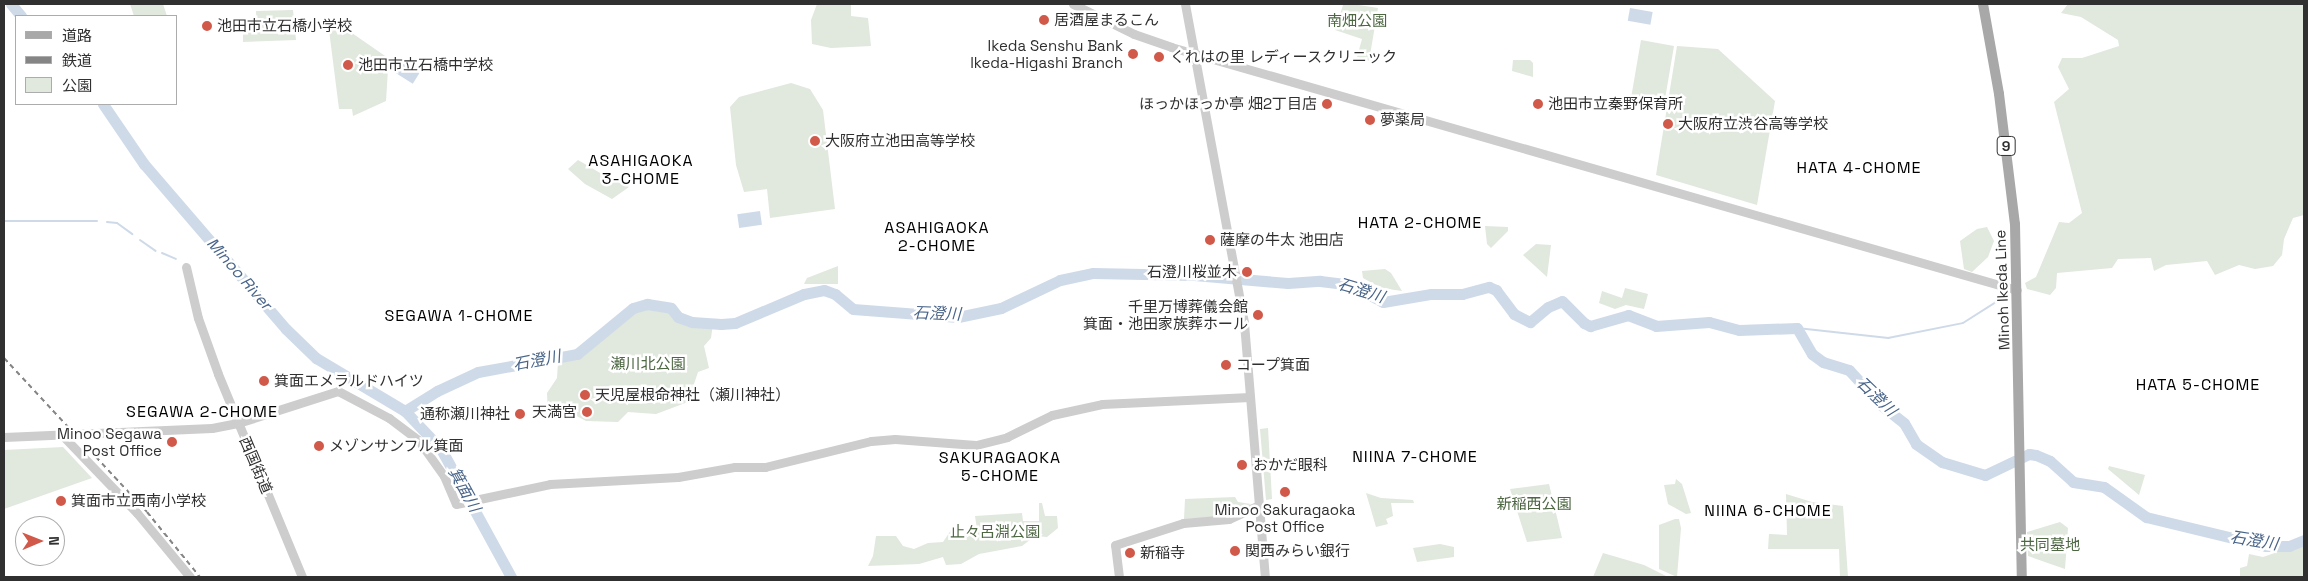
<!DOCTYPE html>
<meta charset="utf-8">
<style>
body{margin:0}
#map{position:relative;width:2308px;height:581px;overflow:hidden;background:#fff;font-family:"Space Grotesk","Noto Sans JP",sans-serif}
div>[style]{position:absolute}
.green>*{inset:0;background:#e1e8de}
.water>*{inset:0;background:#cfdae9;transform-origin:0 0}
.stream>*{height:2px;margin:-1px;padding:0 1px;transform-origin:1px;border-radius:1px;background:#cfdae9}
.river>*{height:11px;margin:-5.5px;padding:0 5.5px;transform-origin:5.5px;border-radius:5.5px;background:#cfdae9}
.tertiary>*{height:9px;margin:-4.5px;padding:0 4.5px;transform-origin:4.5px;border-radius:4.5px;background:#cdcdcd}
.primary>*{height:10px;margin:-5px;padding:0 5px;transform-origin:5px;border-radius:5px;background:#a8a8a8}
.rail>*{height:2px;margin-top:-1px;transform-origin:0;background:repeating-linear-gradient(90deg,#858585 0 5px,transparent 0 9px)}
.dots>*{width:14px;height:14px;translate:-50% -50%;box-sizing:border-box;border:2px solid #fff;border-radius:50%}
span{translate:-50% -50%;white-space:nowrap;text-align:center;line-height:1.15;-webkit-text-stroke:5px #fff;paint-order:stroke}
.shield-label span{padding:1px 4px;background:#fff;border:1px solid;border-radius:4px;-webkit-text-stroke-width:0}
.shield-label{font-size:14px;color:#303030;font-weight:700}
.poi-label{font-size:15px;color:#303030}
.left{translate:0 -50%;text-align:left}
.right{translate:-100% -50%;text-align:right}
.park-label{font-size:15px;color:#4d6743}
.street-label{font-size:15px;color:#303030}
.neighbourhood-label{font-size:16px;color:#000;letter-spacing:1px}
.water-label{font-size:16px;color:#486489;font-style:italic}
.frame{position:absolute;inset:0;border:5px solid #303030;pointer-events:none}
.legend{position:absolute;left:15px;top:15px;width:162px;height:90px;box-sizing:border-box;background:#fff;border:1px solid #acacac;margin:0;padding:6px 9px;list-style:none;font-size:15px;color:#303030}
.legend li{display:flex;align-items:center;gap:10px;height:25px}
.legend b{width:25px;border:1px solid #acacac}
.north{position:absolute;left:15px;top:516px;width:50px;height:50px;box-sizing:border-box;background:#fff;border:1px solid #acacac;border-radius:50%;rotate:89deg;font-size:14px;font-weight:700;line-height:20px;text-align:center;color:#303030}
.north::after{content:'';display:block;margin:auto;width:18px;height:22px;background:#d0594a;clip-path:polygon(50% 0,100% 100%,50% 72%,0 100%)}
</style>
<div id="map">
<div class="green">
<i style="clip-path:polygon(130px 4px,163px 4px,167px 16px,134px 16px)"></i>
<i style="clip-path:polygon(817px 4px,851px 5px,851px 16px,868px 18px,871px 46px,831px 48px,812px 44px,811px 20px)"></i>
<i style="clip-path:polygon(1352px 4px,1378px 8px,1369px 61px,1357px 57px,1362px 39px,1335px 30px,1343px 5px)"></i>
<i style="clip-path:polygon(2068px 4px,2304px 4px,2304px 215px,2293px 218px,2284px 239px,2282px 255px,2273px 266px,2255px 269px,2239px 265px,2215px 275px,2207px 261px,2166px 265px,2154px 271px,2151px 258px,2118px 259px,2112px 268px,2057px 273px,2056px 288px,2050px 295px,2027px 289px,2025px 283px,2036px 277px,2059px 222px,2069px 223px,2082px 213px,2054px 102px,2069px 89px,2058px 67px,2062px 58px,2082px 58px,2119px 46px,2118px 40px,2081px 17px,2061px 13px)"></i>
<i style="clip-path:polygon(293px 10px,296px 40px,243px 42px,243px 32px,257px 32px,256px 11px)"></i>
<i style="clip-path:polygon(336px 22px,388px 58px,384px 67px,388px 69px,386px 101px,353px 116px,352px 109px,339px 109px,329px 30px)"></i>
<i style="clip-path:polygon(1641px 40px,1674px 46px,1665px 99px,1640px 95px,1638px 105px,1630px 104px)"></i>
<i style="clip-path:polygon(1677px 46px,1718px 49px,1775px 101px,1757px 205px,1656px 175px)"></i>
<i style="clip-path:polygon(1513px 60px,1530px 60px,1533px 63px,1533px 77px,1512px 71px)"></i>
<i style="clip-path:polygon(791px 83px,810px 89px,823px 110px,835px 209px,770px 218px,767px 189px,744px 192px,736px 165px,730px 107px,739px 97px)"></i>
<i style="clip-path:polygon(578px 160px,607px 177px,629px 187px,612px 199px,585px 184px,568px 169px)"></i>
<i style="clip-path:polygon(1485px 226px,1508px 227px,1508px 231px,1491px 248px,1487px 244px)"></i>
<i style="clip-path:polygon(1987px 227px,1994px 241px,1988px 257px,1972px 272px,1964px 269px,1960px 241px,1977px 229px)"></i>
<i style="clip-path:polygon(1536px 244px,1551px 245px,1547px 277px,1523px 255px)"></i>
<i style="clip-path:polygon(838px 266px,838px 284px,804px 284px,807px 278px)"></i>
<i style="clip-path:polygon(1385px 269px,1391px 273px,1402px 291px,1381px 288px,1363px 278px,1362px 271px)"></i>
<i style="clip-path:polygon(1625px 288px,1648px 294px,1644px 309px,1626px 305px,1615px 309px,1599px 303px,1602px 291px,1622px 298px)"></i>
<i style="clip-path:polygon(647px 304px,663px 307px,692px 322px,713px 324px,711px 338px,704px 346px,709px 368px,698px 372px,688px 402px,656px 414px,628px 412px,618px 422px,586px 421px,573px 414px,548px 417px,547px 393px,557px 378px,558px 362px,588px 348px,619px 324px,630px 310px)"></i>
<i style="clip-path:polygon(1268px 428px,1272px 499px,1266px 500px,1260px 429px)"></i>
<i style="clip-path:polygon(63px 447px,92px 478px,4px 509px,4px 450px)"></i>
<i style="clip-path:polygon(2109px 466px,2145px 475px,2139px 495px,2108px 469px)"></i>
<i style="clip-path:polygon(1676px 479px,1682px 484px,1691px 513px,1686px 514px,1668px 504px,1664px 485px,1675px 484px)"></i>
<i style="clip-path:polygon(1549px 484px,1562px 538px,1527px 542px,1510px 489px)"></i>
<i style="clip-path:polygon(1366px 493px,1381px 498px,1413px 500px,1414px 503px,1391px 503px,1393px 516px,1386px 519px,1388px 524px,1376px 527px)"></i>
<i style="clip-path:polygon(1786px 494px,1812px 502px,1843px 506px,1848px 577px,1840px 577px,1839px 549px,1768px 549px,1769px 534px,1787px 535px)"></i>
<i style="clip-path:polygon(1235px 497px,1238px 502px,1251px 504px,1224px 517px,1184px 519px,1185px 499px)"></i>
<i style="clip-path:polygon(1039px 503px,1042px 503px,1045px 516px,1057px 516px,1058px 528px,1047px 537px,1035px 536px,1022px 546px,979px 554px,961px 564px,946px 565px,943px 557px,919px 564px,868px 566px,873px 556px,876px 536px,896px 536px,903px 546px,914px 549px,928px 543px,943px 542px,953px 527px,960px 536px,977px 529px,975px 516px,1022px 513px,1023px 521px,1039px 521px)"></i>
<i style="clip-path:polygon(1675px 519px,1679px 519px,1681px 528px,1677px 577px,1659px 569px,1659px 525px)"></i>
<i style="clip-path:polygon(2060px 522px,2068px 528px,2065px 569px,2028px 556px,2027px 532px)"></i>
<i style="clip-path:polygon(2304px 543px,2304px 577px,2240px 577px,2240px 568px,2247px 566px,2249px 554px,2263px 557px)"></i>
<i style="clip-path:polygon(1440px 544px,1454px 547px,1454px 557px,1417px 562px,1413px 548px)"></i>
<i style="clip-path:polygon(1603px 553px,1644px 565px,1668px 577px,1593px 577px)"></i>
</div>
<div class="water">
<i style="left:1630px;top:8px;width:23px;height:13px;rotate:10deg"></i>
<i style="left:401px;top:61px;width:22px;height:13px;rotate:32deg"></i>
<i style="left:760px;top:211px;width:14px;height:23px;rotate:82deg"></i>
</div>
<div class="stream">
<i style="left:4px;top:221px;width:93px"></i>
<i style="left:107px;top:222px;width:10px;rotate:6deg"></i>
<i style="left:117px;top:223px;width:19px;rotate:36deg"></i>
<i style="left:140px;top:240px;width:19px;rotate:35deg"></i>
<i style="left:162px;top:253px;width:15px;rotate:23deg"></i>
<i style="left:1797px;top:328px;width:92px;rotate:6.3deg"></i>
<i style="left:1888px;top:338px;width:76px;rotate:-11.3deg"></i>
<i style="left:1963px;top:323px;width:52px;rotate:-32.5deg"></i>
</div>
<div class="river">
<i style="left:11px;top:4px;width:16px;rotate:50deg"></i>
<i style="left:103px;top:104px;width:73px;rotate:55.7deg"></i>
<i style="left:144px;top:164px;width:218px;rotate:49.3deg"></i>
<i style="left:286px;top:329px;width:42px;rotate:44deg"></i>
<i style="left:316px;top:358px;width:104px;rotate:30.8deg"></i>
<i style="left:405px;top:411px;width:52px;rotate:46.5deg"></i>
<i style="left:441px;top:449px;width:146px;rotate:61.3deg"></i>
<i style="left:405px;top:411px;width:38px;rotate:-32deg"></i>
<i style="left:437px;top:391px;width:45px;rotate:-24.9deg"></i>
<i style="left:478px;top:372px;width:101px;rotate:-10.3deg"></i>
<i style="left:577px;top:354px;width:72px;rotate:-39.4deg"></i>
<i style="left:633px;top:308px;width:15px;rotate:-16deg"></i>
<i style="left:647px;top:304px;width:24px;rotate:9deg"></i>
<i style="left:671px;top:308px;width:11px;rotate:52deg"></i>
<i style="left:678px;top:317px;width:15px;rotate:20deg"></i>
<i style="left:692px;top:322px;width:29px;rotate:4deg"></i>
<i style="left:721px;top:324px;width:14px;rotate:-4deg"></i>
<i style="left:735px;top:323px;width:75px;rotate:-22.8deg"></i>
<i style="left:804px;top:294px;width:20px;rotate:-11deg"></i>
<i style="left:824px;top:290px;width:12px;rotate:20deg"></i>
<i style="left:835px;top:294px;width:23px;rotate:40deg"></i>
<i style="left:853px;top:309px;width:105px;rotate:4.4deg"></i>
<i style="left:958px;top:317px;width:44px;rotate:-11.8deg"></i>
<i style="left:1001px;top:308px;width:65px;rotate:-25.4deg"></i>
<i style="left:1060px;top:280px;width:34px;rotate:-12deg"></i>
<i style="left:1093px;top:273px;width:101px;rotate:1.1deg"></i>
<i style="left:1194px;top:275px;width:94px;rotate:4.9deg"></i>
<i style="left:1288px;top:283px;width:32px;rotate:-4deg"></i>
<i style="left:1320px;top:281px;width:31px;rotate:7deg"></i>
<i style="left:1351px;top:285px;width:36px;rotate:28deg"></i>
<i style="left:1383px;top:302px;width:49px;rotate:-9.5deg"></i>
<i style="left:1431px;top:294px;width:31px"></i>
<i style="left:1462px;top:294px;width:28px;rotate:-15deg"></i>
<i style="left:1489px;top:287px;width:8px;rotate:23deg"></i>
<i style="left:1496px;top:290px;width:30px;rotate:53deg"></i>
<i style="left:1514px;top:314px;width:18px;rotate:27deg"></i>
<i style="left:1530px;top:322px;width:23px;rotate:-40deg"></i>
<i style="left:1548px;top:307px;width:15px;rotate:-23deg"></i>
<i style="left:1562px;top:301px;width:31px;rotate:45deg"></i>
<i style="left:1584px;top:323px;width:7px;rotate:27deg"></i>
<i style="left:1590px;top:326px;width:40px;rotate:-16deg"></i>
<i style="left:1628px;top:315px;width:30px;rotate:21deg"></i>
<i style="left:1656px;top:326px;width:53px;rotate:-4.3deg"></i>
<i style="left:1709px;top:322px;width:31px;rotate:15deg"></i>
<i style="left:1739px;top:330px;width:58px;rotate:-2deg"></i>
<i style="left:1797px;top:328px;width:30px;rotate:60deg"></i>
<i style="left:1812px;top:354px;width:14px;rotate:36deg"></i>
<i style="left:1823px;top:362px;width:27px;rotate:17deg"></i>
<i style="left:1849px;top:370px;width:47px;rotate:47.6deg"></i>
<i style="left:1881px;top:405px;width:29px;rotate:38deg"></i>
<i style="left:1904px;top:423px;width:24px;rotate:60deg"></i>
<i style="left:1916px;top:444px;width:32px;rotate:35deg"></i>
<i style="left:1942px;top:462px;width:45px;rotate:16.8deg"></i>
<i style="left:1985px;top:475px;width:49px;rotate:-25.5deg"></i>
<i style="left:2029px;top:454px;width:7px;rotate:8deg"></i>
<i style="left:2036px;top:455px;width:15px;rotate:23deg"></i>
<i style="left:2050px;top:461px;width:31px;rotate:42deg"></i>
<i style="left:2073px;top:482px;width:31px;rotate:9deg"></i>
<i style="left:2104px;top:487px;width:52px;rotate:35.5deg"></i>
<i style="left:2146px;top:517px;width:123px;rotate:13.6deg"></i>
<i style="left:2266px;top:546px;width:23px"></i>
<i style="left:2289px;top:546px;width:16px;rotate:-22deg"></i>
</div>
<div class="tertiary">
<i style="left:1073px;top:4px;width:68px;rotate:26.2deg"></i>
<i style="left:1134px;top:34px;width:39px;rotate:19deg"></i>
<i style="left:1171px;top:47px;width:880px;rotate:16.03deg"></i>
<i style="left:1185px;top:4px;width:324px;rotate:79.5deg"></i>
<i style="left:1244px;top:323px;width:255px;rotate:85.3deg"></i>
<i style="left:186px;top:267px;width:52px;rotate:76.8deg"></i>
<i style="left:198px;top:318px;width:59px;rotate:70.3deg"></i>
<i style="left:218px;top:374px;width:220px;rotate:67.5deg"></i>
<i style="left:62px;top:435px;width:108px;rotate:46.1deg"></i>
<i style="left:137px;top:513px;width:83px;rotate:50.4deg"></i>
<i style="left:4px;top:437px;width:208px;rotate:-2.5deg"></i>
<i style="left:212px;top:428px;width:26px;rotate:-11deg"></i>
<i style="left:238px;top:423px;width:105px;rotate:-17.7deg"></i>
<i style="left:338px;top:391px;width:58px;rotate:27.9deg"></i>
<i style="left:389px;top:418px;width:38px;rotate:37deg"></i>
<i style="left:419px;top:441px;width:43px;rotate:54.5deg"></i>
<i style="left:444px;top:476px;width:30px;rotate:67deg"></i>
<i style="left:456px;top:504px;width:96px;rotate:-12deg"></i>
<i style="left:550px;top:484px;width:128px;rotate:-3.1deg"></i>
<i style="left:678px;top:477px;width:58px;rotate:-10deg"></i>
<i style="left:735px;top:467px;width:30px"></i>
<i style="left:765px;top:467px;width:109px;rotate:-13.8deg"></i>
<i style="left:871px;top:441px;width:24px;rotate:-5deg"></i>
<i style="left:895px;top:439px;width:81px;rotate:4.2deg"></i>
<i style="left:976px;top:445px;width:32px;rotate:-14deg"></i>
<i style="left:1007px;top:437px;width:50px;rotate:-26.1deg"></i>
<i style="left:1052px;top:415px;width:51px;rotate:-12.4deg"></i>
<i style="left:1102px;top:404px;width:148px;rotate:-2.7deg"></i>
<i style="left:1119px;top:577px;width:32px;rotate:-97deg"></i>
<i style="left:1115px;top:545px;width:71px;rotate:-17.9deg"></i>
<i style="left:1183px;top:523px;width:46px;rotate:-5deg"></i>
<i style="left:1229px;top:519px;width:33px;rotate:-25deg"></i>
</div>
<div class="primary">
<i style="left:1983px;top:4px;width:91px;rotate:79.9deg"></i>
<i style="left:1999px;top:94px;width:131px;rotate:83deg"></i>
<i style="left:2015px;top:224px;width:353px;rotate:88.9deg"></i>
</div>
<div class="rail">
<i style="left:4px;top:358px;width:210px;rotate:47.1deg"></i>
<i style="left:147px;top:512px;width:84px;rotate:50.8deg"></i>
</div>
<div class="dots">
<i style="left:1044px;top:20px;background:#d0594a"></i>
<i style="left:207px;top:26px;background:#d0594a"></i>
<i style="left:1133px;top:54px;background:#d0594a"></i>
<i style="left:1159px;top:57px;background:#d0594a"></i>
<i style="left:348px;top:65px;background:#d0594a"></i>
<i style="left:1327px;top:104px;background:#d0594a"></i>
<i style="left:1538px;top:104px;background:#d0594a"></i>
<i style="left:1370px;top:120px;background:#d0594a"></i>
<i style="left:1668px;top:124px;background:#d0594a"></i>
<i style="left:815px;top:141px;background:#d0594a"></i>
<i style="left:1210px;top:240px;background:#d0594a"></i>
<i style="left:1247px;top:272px;background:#d0594a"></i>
<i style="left:1258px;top:315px;background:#d0594a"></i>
<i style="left:1226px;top:365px;background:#d0594a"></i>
<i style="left:264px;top:381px;background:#d0594a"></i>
<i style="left:585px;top:395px;background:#d0594a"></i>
<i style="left:587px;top:412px;background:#d0594a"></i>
<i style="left:520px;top:414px;background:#d0594a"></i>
<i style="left:172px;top:442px;background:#d0594a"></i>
<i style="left:319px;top:446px;background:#d0594a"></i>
<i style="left:1242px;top:465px;background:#d0594a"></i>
<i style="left:1285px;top:492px;background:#d0594a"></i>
<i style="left:61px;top:501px;background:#d0594a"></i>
<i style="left:1235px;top:551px;background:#d0594a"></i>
<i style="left:1130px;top:553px;background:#d0594a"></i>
</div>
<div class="shield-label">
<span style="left:2006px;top:146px">9</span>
</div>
<div class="poi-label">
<span class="left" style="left:1054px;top:20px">居酒屋まるこん</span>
<span class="left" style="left:217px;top:26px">池田市立石橋小学校</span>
<span class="right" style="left:1123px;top:54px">Ikeda Senshu Bank<br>Ikeda-Higashi Branch</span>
<span class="left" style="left:1170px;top:57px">くれはの里 レディースクリニック</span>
<span class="left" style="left:358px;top:65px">池田市立石橋中学校</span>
<span class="right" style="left:1317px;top:104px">ほっかほっか亭 畑2丁目店</span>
<span class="left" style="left:1548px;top:104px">池田市立秦野保育所</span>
<span class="left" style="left:1380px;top:120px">夢薬局</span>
<span class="left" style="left:1678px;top:124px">大阪府立渋谷高等学校</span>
<span class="left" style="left:825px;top:141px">大阪府立池田高等学校</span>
<span class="left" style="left:1220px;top:240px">薩摩の牛太 池田店</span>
<span class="right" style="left:1237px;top:272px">石澄川桜並木</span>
<span class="right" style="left:1248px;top:315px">千里万博葬儀会館<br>箕面・池田家族葬ホール</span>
<span class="left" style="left:1236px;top:365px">コープ箕面</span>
<span class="left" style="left:274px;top:381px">箕面エメラルドハイツ</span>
<span class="left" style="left:595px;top:395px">天児屋根命神社（瀬川神社）</span>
<span class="right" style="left:577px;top:412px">天満宮</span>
<span class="right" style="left:510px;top:414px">通称瀬川神社</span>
<span class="right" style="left:162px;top:442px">Minoo Segawa<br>Post Office</span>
<span class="left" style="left:329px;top:446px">メゾンサンフル箕面</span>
<span class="left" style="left:1253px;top:465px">おかだ眼科</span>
<span class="left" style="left:71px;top:501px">箕面市立西南小学校</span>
<span style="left:1285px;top:518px">Minoo Sakuragaoka<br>Post Office</span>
<span class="left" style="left:1245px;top:551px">関西みらい銀行</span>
<span class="left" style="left:1140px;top:553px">新稲寺</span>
</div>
<div class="park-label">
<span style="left:1357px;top:21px">南畑公園</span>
<span style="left:648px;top:364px">瀬川北公園</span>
<span style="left:1534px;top:504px">新稲西公園</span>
<span style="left:995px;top:532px">止々呂淵公園</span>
<span style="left:2050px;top:545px">共同墓地</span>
</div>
<div class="street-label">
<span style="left:2002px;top:290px;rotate:-92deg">Minoh Ikeda Line</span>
<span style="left:256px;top:465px;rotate:67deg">西国街道</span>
</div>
<div class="neighbourhood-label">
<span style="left:641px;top:170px">ASAHIGAOKA<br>3-CHOME</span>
<span style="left:1859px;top:168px">HATA 4-CHOME</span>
<span style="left:1420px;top:223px">HATA 2-CHOME</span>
<span style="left:937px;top:237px">ASAHIGAOKA<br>2-CHOME</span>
<span style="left:459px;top:316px">SEGAWA 1-CHOME</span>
<span style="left:2198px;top:385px">HATA 5-CHOME</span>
<span style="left:202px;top:412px">SEGAWA 2-CHOME</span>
<span style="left:1415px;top:457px">NIINA 7-CHOME</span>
<span style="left:1000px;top:467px">SAKURAGAOKA<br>5-CHOME</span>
<span style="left:1768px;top:511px">NIINA 6-CHOME</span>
</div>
<div class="water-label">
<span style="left:239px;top:274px;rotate:49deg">Minoo River</span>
<span style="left:1361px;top:291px;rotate:17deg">石澄川</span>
<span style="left:937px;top:314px;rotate:2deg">石澄川</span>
<span style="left:537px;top:361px;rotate:-11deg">石澄川</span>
<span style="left:1876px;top:397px;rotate:44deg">石澄川</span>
<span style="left:464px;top:490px;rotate:61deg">箕面川</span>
<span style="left:2254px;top:541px;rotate:9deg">石澄川</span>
</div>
<div class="frame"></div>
<ul class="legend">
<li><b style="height:6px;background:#a8a8a8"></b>道路</li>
<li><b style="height:6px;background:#858585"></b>鉄道</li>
<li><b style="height:14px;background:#e1e8de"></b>公園</li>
</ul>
<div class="north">N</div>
</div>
